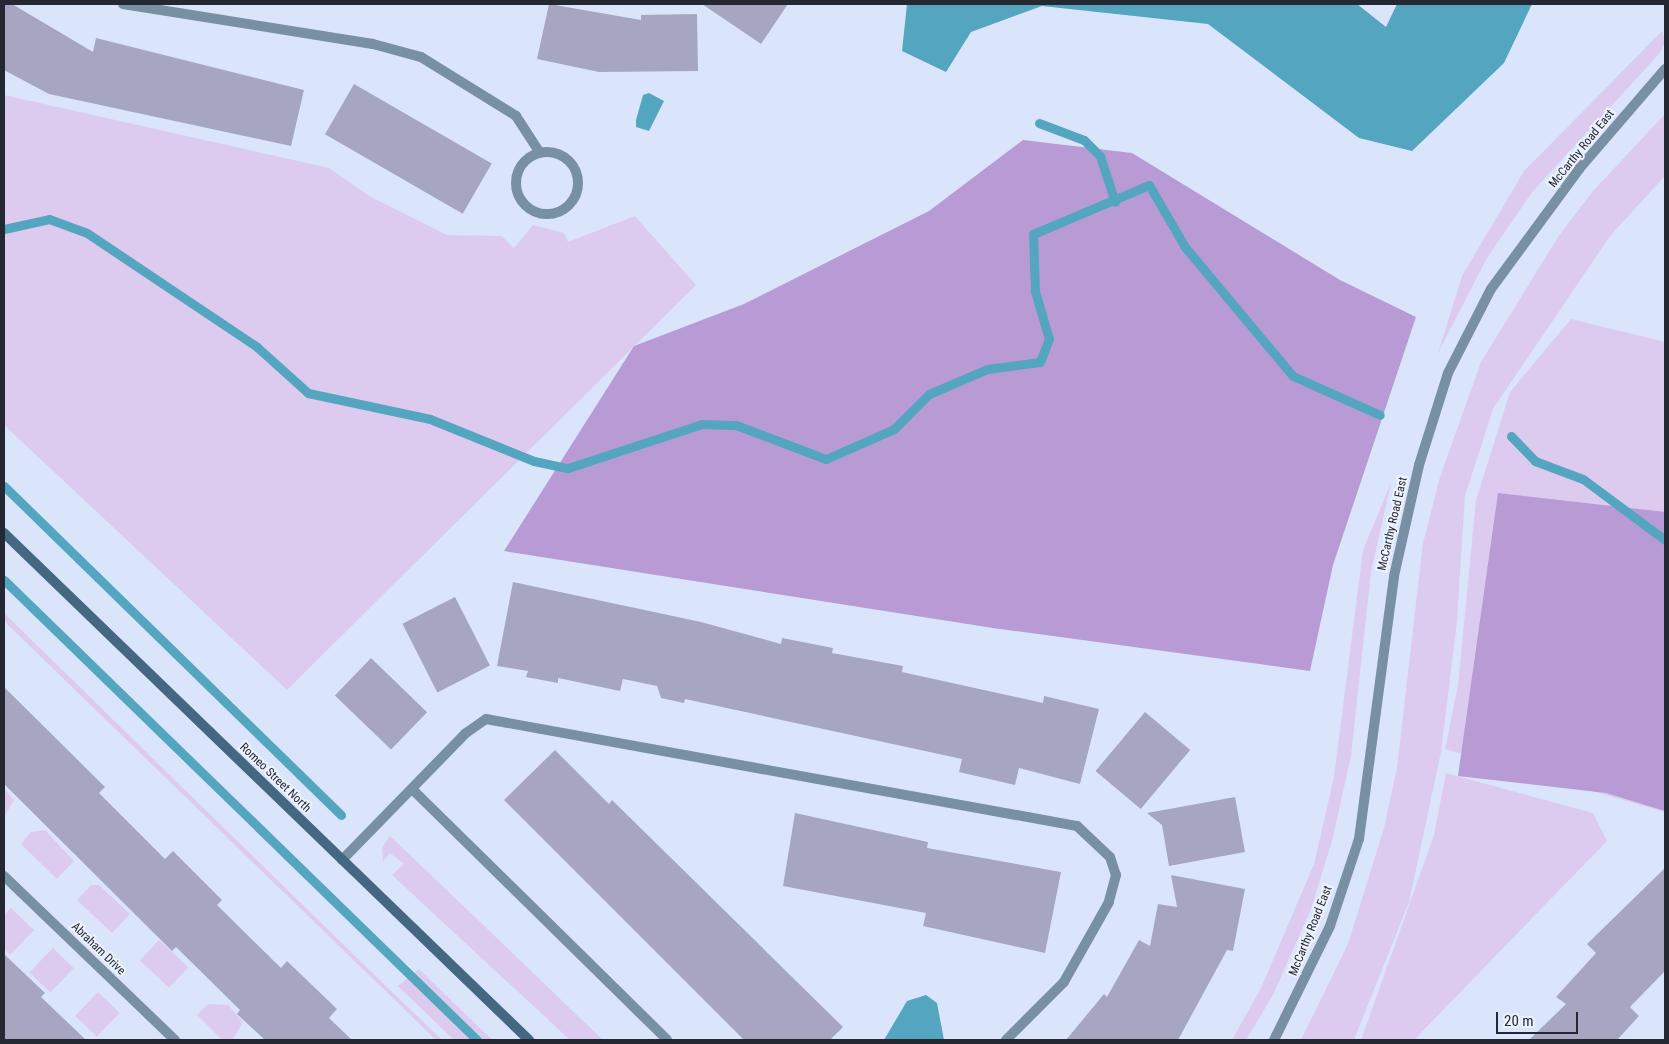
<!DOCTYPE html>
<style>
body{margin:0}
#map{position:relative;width:1669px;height:1044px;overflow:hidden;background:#dae5fc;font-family:"Roboto Condensed",sans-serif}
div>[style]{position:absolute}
.green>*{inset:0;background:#dccbef;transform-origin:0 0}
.forest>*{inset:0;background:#b89bd5}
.water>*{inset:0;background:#54a5bf}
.stream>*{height:9px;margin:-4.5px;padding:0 4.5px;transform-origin:4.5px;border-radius:4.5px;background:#54a5bf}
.building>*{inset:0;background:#a6a6c2;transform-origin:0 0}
.service>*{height:10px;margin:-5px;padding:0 5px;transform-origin:5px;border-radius:5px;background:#7890a3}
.service>.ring{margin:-5px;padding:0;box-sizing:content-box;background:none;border:10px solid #7890a3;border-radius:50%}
.minor>*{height:10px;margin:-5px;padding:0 5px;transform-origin:5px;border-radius:5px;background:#7890a3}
.tertiary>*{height:10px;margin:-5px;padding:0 5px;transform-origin:5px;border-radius:5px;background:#7890a3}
.secondary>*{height:10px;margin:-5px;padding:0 5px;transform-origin:5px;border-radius:5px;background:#446782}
span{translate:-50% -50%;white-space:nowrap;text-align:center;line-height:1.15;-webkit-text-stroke:4px #edf3fe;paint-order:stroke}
.street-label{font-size:12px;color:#232832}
.frame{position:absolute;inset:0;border:5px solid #232832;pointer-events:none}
.scale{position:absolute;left:1496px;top:1012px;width:82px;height:22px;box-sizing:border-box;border:2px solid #232832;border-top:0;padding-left:6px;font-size:15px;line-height:18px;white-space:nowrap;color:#232832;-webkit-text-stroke:4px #edf3fe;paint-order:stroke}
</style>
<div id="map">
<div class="green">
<i style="clip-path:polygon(1662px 31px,1665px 42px,1660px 53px,1533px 191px,1487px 258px,1438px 353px,1462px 276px,1524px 171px)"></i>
<i style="clip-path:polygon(4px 95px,329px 168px,371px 197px,447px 235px,502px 236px,514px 248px,533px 225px,564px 233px,568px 242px,635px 216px,696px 285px,287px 690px,4px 425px)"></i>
<i style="clip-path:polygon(1665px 114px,1665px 176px,1610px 236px,1493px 409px,1465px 496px,1457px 621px,1441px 752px,1409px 902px,1354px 1040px,1301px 1040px,1348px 944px,1384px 828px,1397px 768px,1423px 543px,1440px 477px,1481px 362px,1558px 237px,1592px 192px)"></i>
<i style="clip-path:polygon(1571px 319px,1665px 342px,1665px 812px,1445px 749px,1458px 685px,1476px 500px,1510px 392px)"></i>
<i style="clip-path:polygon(1391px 483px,1371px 572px,1351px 756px,1332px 841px,1311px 909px,1273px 995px,1246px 1040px,1232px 1040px,1261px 988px,1314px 864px,1334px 777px,1363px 550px)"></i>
<i style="clip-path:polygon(4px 613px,359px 960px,442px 1040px,436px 1040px,4px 621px)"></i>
<i style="clip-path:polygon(1446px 773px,1593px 813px,1607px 841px,1414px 1040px,1361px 1040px,1434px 835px)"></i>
<i style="clip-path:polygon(4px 789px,14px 800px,4px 817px)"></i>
<i style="clip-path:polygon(45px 830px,74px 861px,57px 879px,21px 844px,31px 832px)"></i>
<i style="clip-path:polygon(390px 836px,476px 918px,603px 1040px,570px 1040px,392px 875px,404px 864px,390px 853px,383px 862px,382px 848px)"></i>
<i style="clip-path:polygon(91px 885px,99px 885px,130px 914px,112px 933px,77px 900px)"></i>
<i style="clip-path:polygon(11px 908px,34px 930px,10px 955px,4px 949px,4px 915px)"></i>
<i style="left:159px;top:940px;width:40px;height:28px;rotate:43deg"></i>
<i style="left:53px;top:948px;width:29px;height:34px;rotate:44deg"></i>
<i style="clip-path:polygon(419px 969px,492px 1040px,454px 1040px,398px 986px)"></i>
<i style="left:98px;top:992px;width:30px;height:33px;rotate:44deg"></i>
<i style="clip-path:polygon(208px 1004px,228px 1005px,243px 1022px,232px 1040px,222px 1040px,197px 1015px)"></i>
</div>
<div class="forest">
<i style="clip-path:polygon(1023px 140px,1132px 153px,1340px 280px,1416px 317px,1333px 565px,1310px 671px,993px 628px,504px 551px,634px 346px,744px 304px,929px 211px)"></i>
<i style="clip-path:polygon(1498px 493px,1665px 512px,1665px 811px,1606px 793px,1458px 776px)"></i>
</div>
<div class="water">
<i style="clip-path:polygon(907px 4px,1357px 4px,1386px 27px,1397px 4px,1532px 4px,1504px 63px,1412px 151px,1359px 138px,1208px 24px,1042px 6px,971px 32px,946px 72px,902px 51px)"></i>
<i style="clip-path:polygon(649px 93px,664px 101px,649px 131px,636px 127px,636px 120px,643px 95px)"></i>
<i style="clip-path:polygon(926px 995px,937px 1003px,944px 1040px,884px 1040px,907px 1001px)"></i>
</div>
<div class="stream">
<i style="left:1039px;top:123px;width:48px;rotate:20.7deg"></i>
<i style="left:1084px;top:140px;width:23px;rotate:45deg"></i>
<i style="left:1100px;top:156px;width:48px;rotate:71.9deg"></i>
<i style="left:4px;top:229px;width:46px;rotate:-12.5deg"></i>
<i style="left:49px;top:219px;width:40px;rotate:20.2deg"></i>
<i style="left:87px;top:233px;width:205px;rotate:33.8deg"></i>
<i style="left:257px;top:347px;width:69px;rotate:42deg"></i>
<i style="left:308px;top:393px;width:125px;rotate:12deg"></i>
<i style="left:430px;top:419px;width:112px;rotate:22deg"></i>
<i style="left:534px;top:461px;width:35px;rotate:12deg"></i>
<i style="left:568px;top:468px;width:141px;rotate:-18.2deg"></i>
<i style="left:702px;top:424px;width:34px;rotate:2deg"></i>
<i style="left:736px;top:425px;width:96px;rotate:20.7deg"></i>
<i style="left:826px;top:459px;width:74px;rotate:-23.8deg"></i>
<i style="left:894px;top:429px;width:49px;rotate:-45deg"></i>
<i style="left:929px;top:394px;width:63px;rotate:-23.3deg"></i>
<i style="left:987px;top:369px;width:53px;rotate:-7.5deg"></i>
<i style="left:1040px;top:362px;width:25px;rotate:-69deg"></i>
<i style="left:1049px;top:339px;width:50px;rotate:-106.3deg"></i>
<i style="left:1035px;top:291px;width:57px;rotate:-92deg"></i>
<i style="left:1033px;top:234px;width:126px;rotate:-22.9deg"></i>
<i style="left:1149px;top:185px;width:72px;rotate:59.9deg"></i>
<i style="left:1185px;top:247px;width:168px;rotate:50.1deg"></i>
<i style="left:1293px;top:376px;width:95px;rotate:24.1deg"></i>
<i style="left:1511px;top:436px;width:35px;rotate:46deg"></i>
<i style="left:1535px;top:461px;width:51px;rotate:20.6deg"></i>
<i style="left:1583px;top:479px;width:102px;rotate:36.6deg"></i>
<i style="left:4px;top:486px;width:471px;rotate:44.3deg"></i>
<i style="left:4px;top:580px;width:660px;rotate:44.2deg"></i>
</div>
<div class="building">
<i style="clip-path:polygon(4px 4px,12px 4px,93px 52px,96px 38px,304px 90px,291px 146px,49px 94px,4px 70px)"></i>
<i style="clip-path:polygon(549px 4px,641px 20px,641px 15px,697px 14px,698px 71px,599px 72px,537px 59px)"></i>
<i style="clip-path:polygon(702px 4px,788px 4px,761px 44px)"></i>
<i style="left:354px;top:84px;width:159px;height:58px;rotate:30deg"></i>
<i style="clip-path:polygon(513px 582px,701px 622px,781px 644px,782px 638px,833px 648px,832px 653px,903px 666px,902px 672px,1043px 703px,1044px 696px,1099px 709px,1080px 784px,1019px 768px,1015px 785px,959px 772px,962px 759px,685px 699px,684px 703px,661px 698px,657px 686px,623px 679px,620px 691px,558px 678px,558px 683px,526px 677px,528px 671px,497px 666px)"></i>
<i style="left:455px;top:597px;width:77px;height:59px;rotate:63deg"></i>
<i style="left:371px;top:658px;width:78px;height:52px;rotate:44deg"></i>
<i style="clip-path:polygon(4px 687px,105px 787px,99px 793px,165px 859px,173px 851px,222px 900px,217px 905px,281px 968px,287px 961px,337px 1009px,329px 1018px,352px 1040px,265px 1040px,237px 1014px,240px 1010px,176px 947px,172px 951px,4px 784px)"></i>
<i style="left:1145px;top:712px;width:59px;height:77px;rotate:40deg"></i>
<i style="clip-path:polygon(555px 750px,609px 804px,612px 800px,843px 1027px,830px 1040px,744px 1040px,504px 800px)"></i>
<i style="clip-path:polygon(1235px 797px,1245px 852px,1169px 866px,1162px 825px,1147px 813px)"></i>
<i style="clip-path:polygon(795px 813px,928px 842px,927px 848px,1061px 872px,1045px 953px,923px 926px,926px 913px,783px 886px)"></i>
<i style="clip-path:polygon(1665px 868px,1665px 971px,1630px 1007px,1639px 1016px,1617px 1040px,1529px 1040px,1566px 1004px,1556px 997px,1596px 953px,1587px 944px)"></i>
<i style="clip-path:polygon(1171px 875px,1245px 889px,1233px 951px,1227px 950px,1178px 1040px,1066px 1040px,1104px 994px,1107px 997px,1139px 940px,1150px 946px,1158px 904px,1177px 907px)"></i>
<i style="clip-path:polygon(4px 954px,45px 993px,41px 997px,86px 1040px,4px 1040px)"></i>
</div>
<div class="service">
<i style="left:123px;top:4px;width:253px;rotate:9.1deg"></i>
<i style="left:373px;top:44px;width:50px;rotate:15.2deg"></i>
<i style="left:421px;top:57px;width:112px;rotate:31.8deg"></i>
<i style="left:516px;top:116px;width:44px;rotate:57deg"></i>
<i class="ring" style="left:516px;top:152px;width:52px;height:52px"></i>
<i style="left:413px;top:790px;width:356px;rotate:44.5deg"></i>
<i style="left:342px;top:860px;width:177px;rotate:-45.7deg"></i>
<i style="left:466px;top:733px;width:24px;rotate:-35deg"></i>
<i style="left:486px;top:719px;width:601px;rotate:10.26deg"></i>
<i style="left:1077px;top:826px;width:45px;rotate:43.2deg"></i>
<i style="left:1110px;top:857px;width:19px;rotate:72deg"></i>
<i style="left:1116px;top:875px;width:28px;rotate:105deg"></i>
<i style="left:1109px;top:902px;width:92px;rotate:119.4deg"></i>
<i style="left:1064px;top:982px;width:82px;rotate:135deg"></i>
</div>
<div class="minor">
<i style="left:4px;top:876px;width:237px;rotate:43.8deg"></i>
</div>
<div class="tertiary">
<i style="left:1274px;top:1040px;width:127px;rotate:-63.8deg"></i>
<i style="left:1330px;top:926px;width:92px;rotate:-71.6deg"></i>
<i style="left:1359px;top:839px;width:265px;rotate:-82.4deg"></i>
<i style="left:1394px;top:576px;width:114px;rotate:-77.3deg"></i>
<i style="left:1419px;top:465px;width:96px;rotate:-72.5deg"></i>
<i style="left:1448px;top:373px;width:94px;rotate:-62.9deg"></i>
<i style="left:1491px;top:289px;width:149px;rotate:-53.7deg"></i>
<i style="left:1579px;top:169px;width:132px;rotate:-49.3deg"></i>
</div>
<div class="secondary">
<i style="left:4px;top:533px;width:730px;rotate:44deg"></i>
</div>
<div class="street-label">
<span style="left:1582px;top:149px;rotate:-51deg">McCarthy Road East</span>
<span style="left:1393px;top:524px;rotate:-77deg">McCarthy Road East</span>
<span style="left:275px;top:778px;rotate:44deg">Romeo Street North</span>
<span style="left:1311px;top:931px;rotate:-68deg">McCarthy Road East</span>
<span style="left:98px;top:949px;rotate:44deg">Abraham Drive</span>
</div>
<div class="frame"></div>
<div class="scale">20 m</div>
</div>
